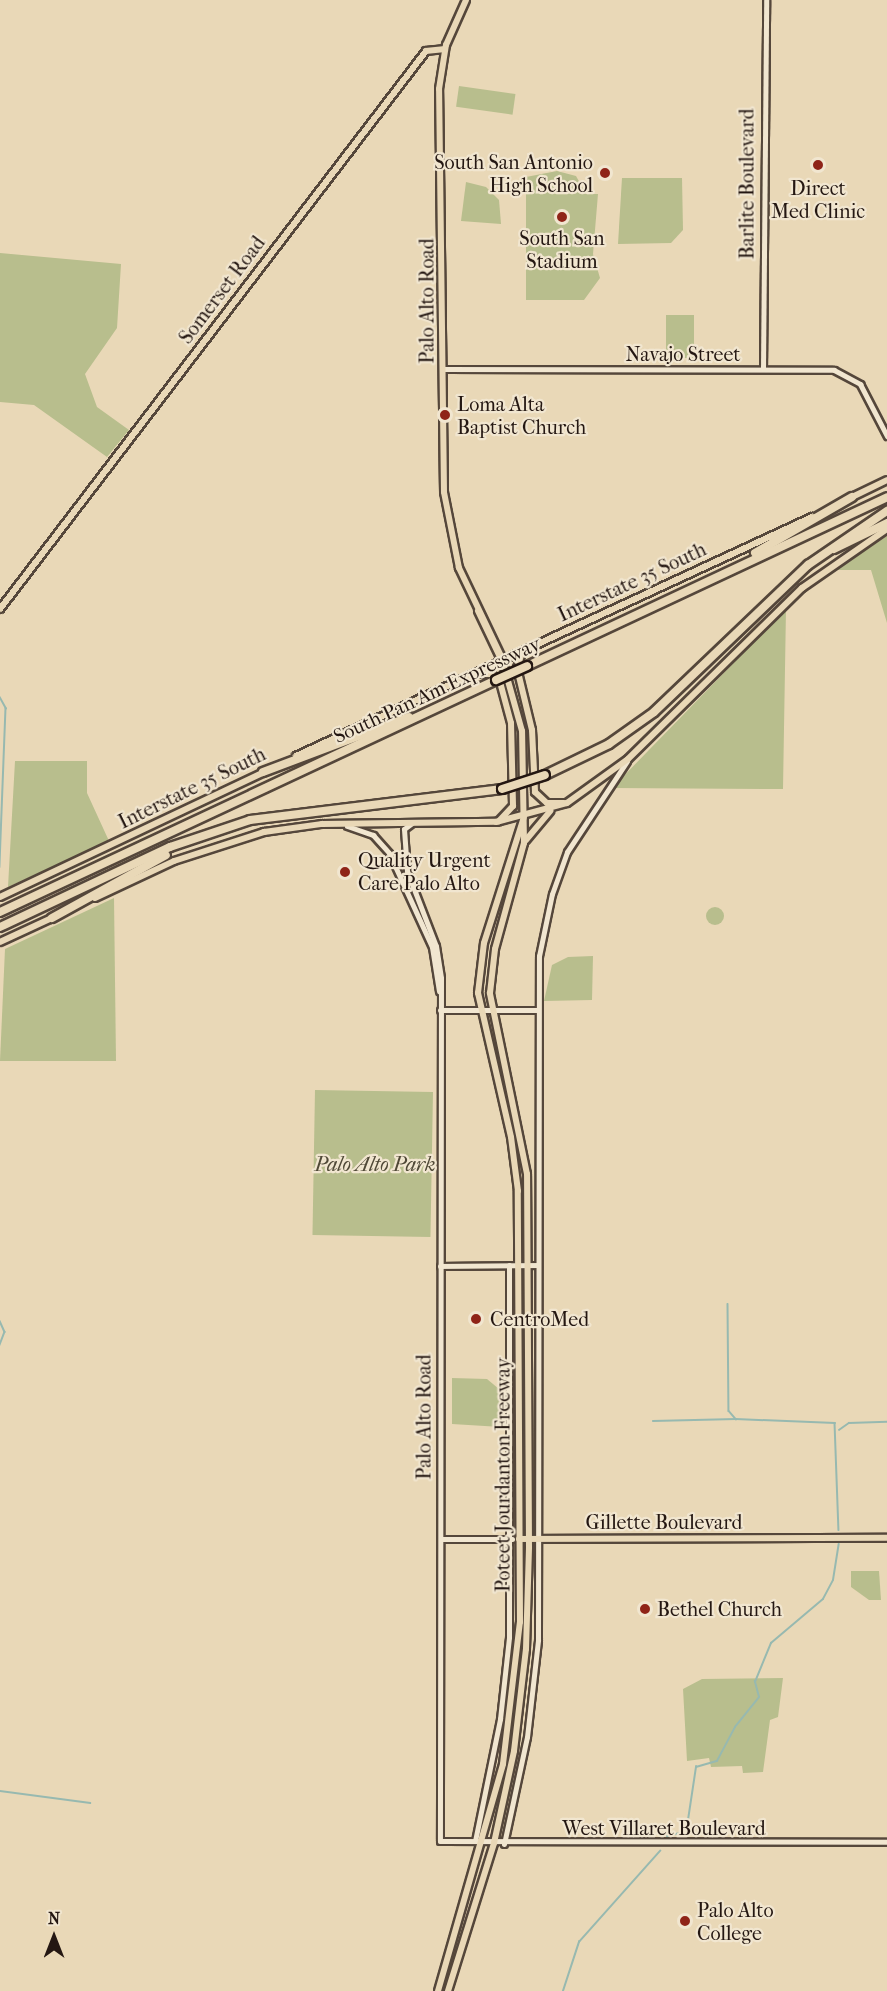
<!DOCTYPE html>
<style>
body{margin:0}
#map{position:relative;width:887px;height:1991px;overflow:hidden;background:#e9d8b7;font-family:"IM FELL French Canon",serif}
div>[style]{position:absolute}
.green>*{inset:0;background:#b8be8d;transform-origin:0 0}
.round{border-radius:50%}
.stream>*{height:1.5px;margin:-0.75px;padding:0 0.75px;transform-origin:0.75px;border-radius:0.75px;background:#97b9b0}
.roads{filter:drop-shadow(2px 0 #55473b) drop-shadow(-2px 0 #55473b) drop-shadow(0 2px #55473b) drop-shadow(0 -2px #55473b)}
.minor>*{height:5px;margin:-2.5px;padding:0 2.5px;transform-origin:2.5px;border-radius:2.5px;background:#f1e6d0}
.major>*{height:6px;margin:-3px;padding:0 3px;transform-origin:3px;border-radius:3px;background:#e9d8b7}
.highway>*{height:8px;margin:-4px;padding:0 4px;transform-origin:4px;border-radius:4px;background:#e9d8b7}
.bridges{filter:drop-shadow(2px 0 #241712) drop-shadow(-2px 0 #241712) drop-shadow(0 2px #241712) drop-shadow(0 -2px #241712)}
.highway-bridge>*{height:8px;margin:-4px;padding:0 4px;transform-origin:4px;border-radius:4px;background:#e9d8b7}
.dots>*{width:16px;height:16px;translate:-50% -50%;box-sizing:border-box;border:3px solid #f1e6d0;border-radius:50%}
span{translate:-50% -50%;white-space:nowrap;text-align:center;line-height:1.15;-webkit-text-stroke:4.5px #f1e6d0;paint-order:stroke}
.poi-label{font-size:20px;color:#241712}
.right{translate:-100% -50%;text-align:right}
.left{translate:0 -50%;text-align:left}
.street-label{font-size:20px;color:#241712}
.park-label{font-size:20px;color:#504937;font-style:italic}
.north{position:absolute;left:24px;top:1907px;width:60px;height:60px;-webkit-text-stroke:4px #f1e6d0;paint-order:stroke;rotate:0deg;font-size:16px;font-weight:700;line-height:24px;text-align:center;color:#241712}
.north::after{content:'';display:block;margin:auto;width:21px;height:27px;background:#241712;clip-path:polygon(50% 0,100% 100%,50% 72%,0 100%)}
</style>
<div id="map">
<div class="green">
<i style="left:459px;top:86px;width:57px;height:21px;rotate:8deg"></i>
<i style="clip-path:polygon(557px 171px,576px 176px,586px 194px,598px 194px,593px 254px,600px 278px,584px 300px,526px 300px,526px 177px)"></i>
<i style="clip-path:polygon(622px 178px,682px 178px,683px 230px,671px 243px,618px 244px)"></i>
<i style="clip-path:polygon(466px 182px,486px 187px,499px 200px,501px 224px,461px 221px)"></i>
<i style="clip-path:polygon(0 253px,121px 264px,117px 328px,85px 374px,97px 407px,129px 430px,107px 457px,34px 405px,0 402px)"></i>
<i style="left:666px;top:315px;width:28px;height:43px"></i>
<i style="clip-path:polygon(887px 536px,887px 623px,871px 570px,836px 570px)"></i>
<i style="clip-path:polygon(786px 609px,783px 789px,612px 788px,647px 752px)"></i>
<i style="clip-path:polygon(15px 761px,87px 761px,87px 793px,109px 841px,8px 887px)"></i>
<i style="clip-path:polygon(114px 898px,116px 1061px,0 1061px,5px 949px)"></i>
<i class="round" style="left:706px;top:907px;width:18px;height:18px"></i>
<i style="clip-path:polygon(593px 956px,592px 1000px,544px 1001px,552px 965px,568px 957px)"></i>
<i style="left:315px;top:1090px;width:118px;height:145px;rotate:1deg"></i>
<i style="clip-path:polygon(452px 1378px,487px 1379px,499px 1389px,501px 1427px,452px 1424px)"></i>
<i style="clip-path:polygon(851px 1571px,879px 1571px,881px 1600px,869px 1600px,851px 1587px)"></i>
<i style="clip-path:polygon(783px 1678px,778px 1717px,770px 1720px,763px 1772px,743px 1773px,742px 1766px,711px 1767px,709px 1758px,687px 1761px,683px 1689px,702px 1679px)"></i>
</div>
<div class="stream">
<i style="left:0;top:697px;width:13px;rotate:61deg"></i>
<i style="left:6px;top:708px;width:159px;rotate:92.2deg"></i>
<i style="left:728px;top:1304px;width:107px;rotate:89.5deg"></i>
<i style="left:729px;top:1411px;width:11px;rotate:49deg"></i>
<i style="left:736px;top:1419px;width:99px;rotate:2.3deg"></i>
<i style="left:835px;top:1423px;width:107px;rotate:87.9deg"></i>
<i style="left:0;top:1321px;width:12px;rotate:66deg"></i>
<i style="left:5px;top:1332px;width:14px;rotate:111deg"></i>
<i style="left:653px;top:1421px;width:83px;rotate:-1.4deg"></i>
<i style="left:839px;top:1430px;width:12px;rotate:-35deg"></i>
<i style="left:849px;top:1423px;width:38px;rotate:-2deg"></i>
<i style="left:0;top:1791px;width:91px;rotate:7.6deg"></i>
<i style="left:667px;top:1836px;width:13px;rotate:-13deg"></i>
<i style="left:680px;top:1833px;width:15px;rotate:-58deg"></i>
<i style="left:688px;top:1820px;width:54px;rotate:-81.4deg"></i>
<i style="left:696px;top:1767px;width:22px;rotate:-16deg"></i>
<i style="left:717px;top:1761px;width:38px;rotate:-62deg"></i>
<i style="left:735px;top:1727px;width:38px;rotate:-51deg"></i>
<i style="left:759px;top:1697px;width:16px;rotate:-105deg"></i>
<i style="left:755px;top:1682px;width:42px;rotate:-67.7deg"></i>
<i style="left:771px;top:1643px;width:68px;rotate:-40.2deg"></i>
<i style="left:823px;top:1599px;width:21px;rotate:-62deg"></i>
<i style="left:833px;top:1580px;width:36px;rotate:-81deg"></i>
<i style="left:563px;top:1991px;width:52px;rotate:-71.9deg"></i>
<i style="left:579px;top:1942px;width:122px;rotate:-48.3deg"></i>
</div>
<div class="roads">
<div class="minor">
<i style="left:443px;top:369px;width:391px;rotate:0.1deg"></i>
<i style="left:834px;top:370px;width:30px;rotate:28deg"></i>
<i style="left:860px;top:384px;width:59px;rotate:62.6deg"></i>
<i style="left:763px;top:369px;width:369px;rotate:-89.5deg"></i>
<i style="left:412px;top:823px;width:10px;rotate:143deg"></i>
<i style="left:404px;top:829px;width:42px;rotate:85.9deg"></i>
<i style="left:407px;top:871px;width:80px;rotate:68.9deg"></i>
<i style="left:436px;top:946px;width:32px;rotate:81deg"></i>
<i style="left:441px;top:978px;width:863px;rotate:90.07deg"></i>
<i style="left:440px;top:1841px;width:447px;rotate:0.1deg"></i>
<i style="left:347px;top:826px;width:28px;rotate:19deg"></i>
<i style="left:373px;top:835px;width:24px;rotate:48deg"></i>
<i style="left:389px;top:853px;width:103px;rotate:65.4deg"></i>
<i style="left:432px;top:947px;width:45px;rotate:81deg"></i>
<i style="left:440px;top:1010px;width:97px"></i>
<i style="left:440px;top:1266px;width:98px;rotate:-0.6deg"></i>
<i style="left:441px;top:1539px;width:71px"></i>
<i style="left:475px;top:1841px;width:125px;rotate:-78.4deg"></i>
<i style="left:500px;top:1719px;width:82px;rotate:-83.7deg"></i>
<i style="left:509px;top:1637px;width:372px;rotate:-90deg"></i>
<i style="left:504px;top:1844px;width:109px;rotate:-77.9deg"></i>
<i style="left:527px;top:1737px;width:98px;rotate:-83.5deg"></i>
<i style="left:538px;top:1640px;width:684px;rotate:-89.92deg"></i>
<i style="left:539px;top:956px;width:63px;rotate:-78.2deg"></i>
<i style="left:552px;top:894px;width:45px;rotate:-70.3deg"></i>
<i style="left:567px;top:852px;width:109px;rotate:-56.6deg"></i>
</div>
<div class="major">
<i style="left:850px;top:498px;width:41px;rotate:-25.9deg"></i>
<i style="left:0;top:609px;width:702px;rotate:-52.64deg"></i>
<i style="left:426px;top:51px;width:19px;rotate:-6deg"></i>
<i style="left:478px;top:611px;width:55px;rotate:64.4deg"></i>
<i style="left:522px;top:652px;width:17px;rotate:107deg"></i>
<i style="left:517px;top:668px;width:64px;rotate:76.4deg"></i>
<i style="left:532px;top:730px;width:62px;rotate:87.2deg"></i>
<i style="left:535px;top:792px;width:16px;rotate:43deg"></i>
<i style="left:547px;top:803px;width:17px"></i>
<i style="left:477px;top:674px;width:14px"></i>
<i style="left:491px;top:674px;width:12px;rotate:42deg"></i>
<i style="left:500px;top:682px;width:42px;rotate:75deg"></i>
<i style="left:511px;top:723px;width:83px;rotate:88.6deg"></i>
<i style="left:513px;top:806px;width:21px;rotate:133deg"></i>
<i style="left:296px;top:756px;width:569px;rotate:-24.85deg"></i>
<i style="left:526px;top:840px;width:38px;rotate:-50deg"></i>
<i style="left:0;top:897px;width:293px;rotate:-25.3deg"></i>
<i style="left:95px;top:898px;width:87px;rotate:-25.1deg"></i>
<i style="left:174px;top:861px;width:95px;rotate:-17.9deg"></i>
<i style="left:264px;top:832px;width:59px;rotate:-7.9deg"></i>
<i style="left:322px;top:824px;width:174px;rotate:-0.7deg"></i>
<i style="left:496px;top:822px;width:73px;rotate:-15deg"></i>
<i style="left:567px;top:803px;width:75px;rotate:-35.8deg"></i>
<i style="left:628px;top:759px;width:244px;rotate:-44.5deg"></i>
<i style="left:802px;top:588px;width:103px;rotate:-34.8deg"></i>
<i style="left:0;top:942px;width:60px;rotate:-24.8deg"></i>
<i style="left:519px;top:1539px;width:368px;rotate:-0.2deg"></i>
<i style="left:438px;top:1991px;width:236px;rotate:-74deg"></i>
<i style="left:503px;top:1764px;width:143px;rotate:-83.2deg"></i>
<i style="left:520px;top:1622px;width:431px;rotate:-90.3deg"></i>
<i style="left:518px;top:1191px;width:54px;rotate:-97.4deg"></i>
<i style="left:511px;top:1137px;width:148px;rotate:-102.9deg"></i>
<i style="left:478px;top:993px;width:50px;rotate:-83.2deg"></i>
<i style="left:484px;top:943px;width:132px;rotate:-72.4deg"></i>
<i style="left:448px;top:1991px;width:155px;rotate:-72.7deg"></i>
<i style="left:494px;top:1843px;width:94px;rotate:-77.7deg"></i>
<i style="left:514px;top:1751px;width:103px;rotate:-83.3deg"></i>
<i style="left:526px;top:1649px;width:102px;rotate:-88.3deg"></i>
<i style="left:529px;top:1547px;width:373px;rotate:-90.3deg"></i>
<i style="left:527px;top:1174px;width:185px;rotate:-101.6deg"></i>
<i style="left:490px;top:993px;width:44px;rotate:-83.5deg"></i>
<i style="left:495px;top:949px;width:110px;rotate:-74.7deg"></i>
<i style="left:524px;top:843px;width:112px;rotate:-91deg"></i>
<i style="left:522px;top:731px;width:78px;rotate:-105.6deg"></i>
<i style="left:501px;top:656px;width:98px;rotate:-115.5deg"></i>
<i style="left:459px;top:568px;width:77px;rotate:-101.2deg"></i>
<i style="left:444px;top:492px;width:403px;rotate:-90.7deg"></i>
<i style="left:439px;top:89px;width:45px;rotate:-81deg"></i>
<i style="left:446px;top:45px;width:49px;rotate:-66deg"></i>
</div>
<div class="highway">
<i style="left:834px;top:549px;width:59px;rotate:-26.1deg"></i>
<i style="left:755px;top:553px;width:112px;rotate:-30deg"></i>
<i style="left:527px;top:666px;width:398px;rotate:-25.1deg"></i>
<i style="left:263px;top:772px;width:156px;rotate:-20.6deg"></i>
<i style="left:545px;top:775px;width:71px;rotate:-25.8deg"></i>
<i style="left:609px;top:744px;width:55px;rotate:-35.4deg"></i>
<i style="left:654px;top:712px;width:213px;rotate:-43.7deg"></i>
<i style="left:808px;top:565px;width:96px;rotate:-34.4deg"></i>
<i style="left:0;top:912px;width:548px;rotate:-25.07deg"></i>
<i style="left:52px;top:918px;width:130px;rotate:-28.9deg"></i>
<i style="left:0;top:927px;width:188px;rotate:-25.2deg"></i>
<i style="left:170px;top:847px;width:84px;rotate:-18.6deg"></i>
<i style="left:250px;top:820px;width:254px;rotate:-7deg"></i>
</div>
</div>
<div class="bridges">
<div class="highway-bridge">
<i style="left:496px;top:680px;width:34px;rotate:-24deg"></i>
<i style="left:502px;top:789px;width:45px;rotate:-18deg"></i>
</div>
</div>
<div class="dots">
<i style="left:818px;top:165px;background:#8f2418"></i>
<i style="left:605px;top:173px;background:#8f2418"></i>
<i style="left:562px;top:217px;background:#8f2418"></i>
<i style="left:445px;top:415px;background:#8f2418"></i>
<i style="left:345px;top:872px;background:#8f2418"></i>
<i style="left:476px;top:1319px;background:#8f2418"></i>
<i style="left:645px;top:1609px;background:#8f2418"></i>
<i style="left:685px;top:1921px;background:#8f2418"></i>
</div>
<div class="poi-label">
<span class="right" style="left:593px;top:174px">South San Antonio<br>High School</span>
<span style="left:818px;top:200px">Direct<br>Med Clinic</span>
<span style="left:562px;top:250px">South San<br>Stadium</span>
<span class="left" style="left:457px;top:416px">Loma Alta<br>Baptist Church</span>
<span class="left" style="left:358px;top:872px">Quality Urgent<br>Care Palo Alto</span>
<span class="left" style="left:490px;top:1319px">CentroMed</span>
<span class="left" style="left:657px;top:1609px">Bethel Church</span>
<span class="left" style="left:697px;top:1922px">Palo Alto<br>College</span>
</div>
<div class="street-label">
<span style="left:747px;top:184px;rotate:-90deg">Barlite Boulevard</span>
<span style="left:222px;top:290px;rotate:-53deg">Somerset Road</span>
<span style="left:427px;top:301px;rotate:-90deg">Palo Alto Road</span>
<span style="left:683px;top:354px">Navajo Street</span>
<span style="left:632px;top:582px;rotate:-25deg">Interstate 35 South</span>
<span style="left:437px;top:690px;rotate:-25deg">South Pan Am Expressway</span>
<span style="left:192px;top:788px;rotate:-26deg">Interstate 35 South</span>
<span style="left:424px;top:1417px;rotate:-90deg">Palo Alto Road</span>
<span style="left:503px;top:1475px;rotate:-90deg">Poteet Jourdanton Freeway</span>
<span style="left:664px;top:1522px">Gillette Boulevard</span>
<span style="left:664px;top:1828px">West Villaret Boulevard</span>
</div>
<div class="park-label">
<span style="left:375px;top:1164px">Palo Alto Park</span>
</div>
<div class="north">N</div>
</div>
